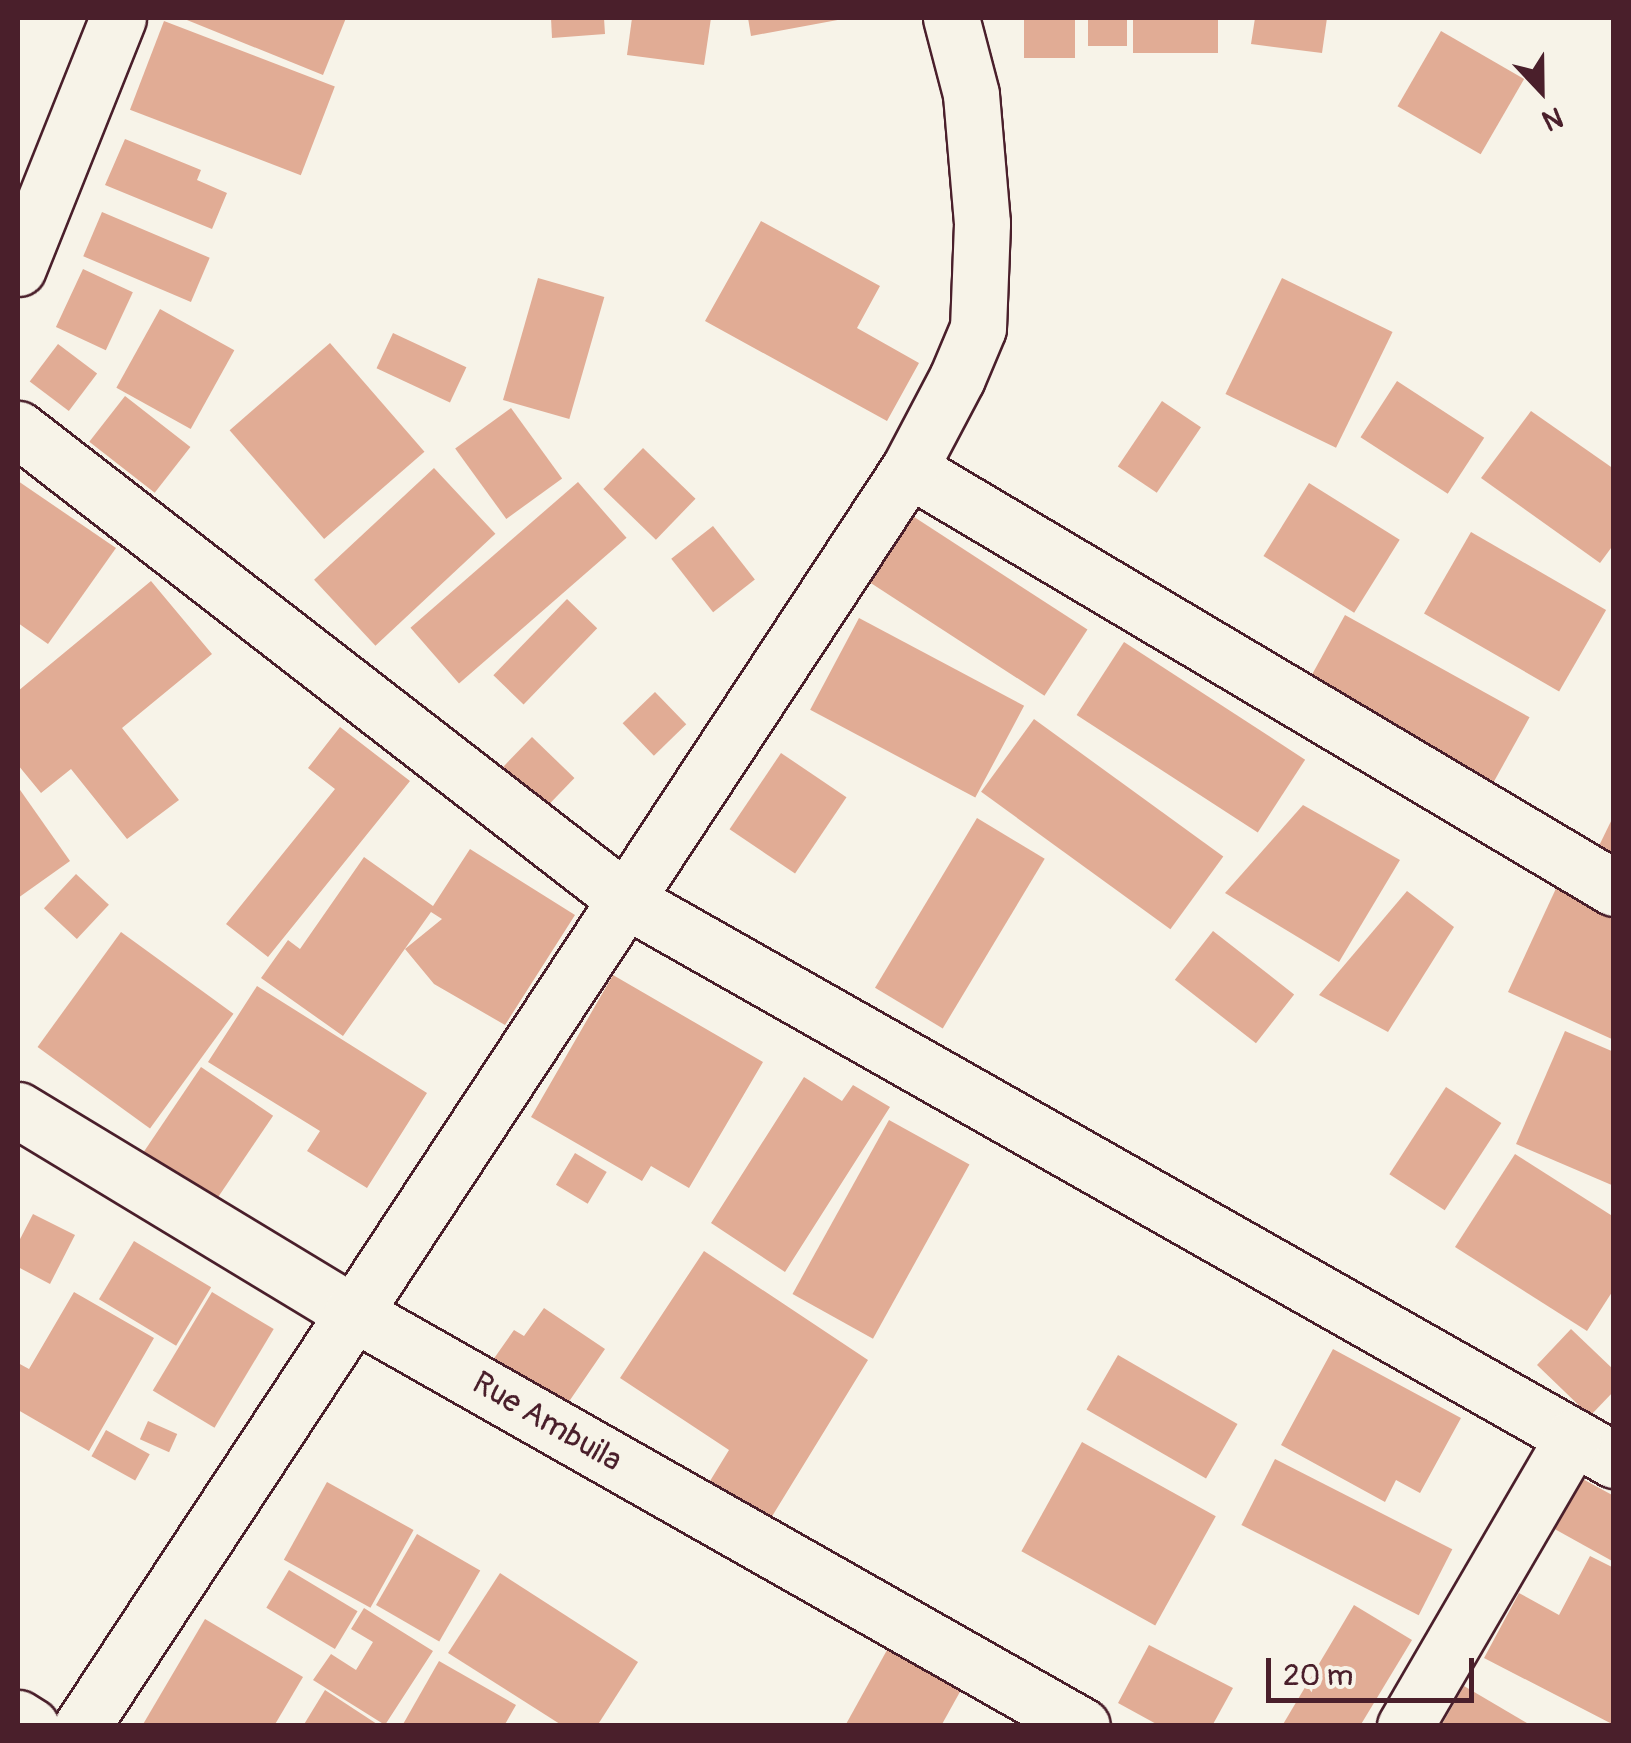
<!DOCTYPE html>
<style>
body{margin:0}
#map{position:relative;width:1631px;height:1743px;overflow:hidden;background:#f7f3e8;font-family:Pangolin,sans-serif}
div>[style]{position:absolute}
.building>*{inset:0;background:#e1ac95;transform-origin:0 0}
.roads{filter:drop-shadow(2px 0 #4a1f2b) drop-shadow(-2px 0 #4a1f2b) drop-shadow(0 2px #4a1f2b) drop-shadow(0 -2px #4a1f2b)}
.minor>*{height:55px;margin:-27.5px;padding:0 27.5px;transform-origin:27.5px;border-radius:27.5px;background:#f7f3e8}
span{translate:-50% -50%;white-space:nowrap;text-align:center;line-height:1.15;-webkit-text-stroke:9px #f7f3e8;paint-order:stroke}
.street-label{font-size:32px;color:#4a1f2b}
.frame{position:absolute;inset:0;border:20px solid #4a1f2b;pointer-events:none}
.north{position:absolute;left:1491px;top:40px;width:100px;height:100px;-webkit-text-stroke:8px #f7f3e8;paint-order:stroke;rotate:158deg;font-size:28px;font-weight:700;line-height:40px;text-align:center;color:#4a1f2b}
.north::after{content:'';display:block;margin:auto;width:35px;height:45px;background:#4a1f2b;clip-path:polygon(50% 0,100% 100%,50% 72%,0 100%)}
.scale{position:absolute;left:1266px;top:1658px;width:208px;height:45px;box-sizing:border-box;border:5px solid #4a1f2b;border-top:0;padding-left:12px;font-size:30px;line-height:35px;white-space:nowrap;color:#4a1f2b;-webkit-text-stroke:8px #f7f3e8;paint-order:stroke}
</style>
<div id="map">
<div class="building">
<i style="clip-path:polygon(182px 18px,346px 18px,323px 75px)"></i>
<i style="clip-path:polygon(551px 18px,604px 18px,605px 34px,552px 38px)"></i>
<i style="clip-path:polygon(632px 18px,711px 18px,704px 65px,627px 55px)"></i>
<i style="clip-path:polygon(748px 18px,843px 18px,843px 19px,751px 36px)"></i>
<i style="left:1024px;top:18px;width:51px;height:40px"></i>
<i style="left:1088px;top:18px;width:39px;height:28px"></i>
<i style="left:1133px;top:18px;width:85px;height:35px"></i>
<i style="clip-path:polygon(1255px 18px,1327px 18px,1322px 53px,1251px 44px)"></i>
<i style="left:164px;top:21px;width:183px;height:95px;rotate:21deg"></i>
<i style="left:1441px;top:31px;width:96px;height:87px;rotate:30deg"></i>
<i style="clip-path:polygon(125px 139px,201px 170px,197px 180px,227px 193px,212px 229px,105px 185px)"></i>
<i style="left:102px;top:212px;width:117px;height:48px;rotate:23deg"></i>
<i style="clip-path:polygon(761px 221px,880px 286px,857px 328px,919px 363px,887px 421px,705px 321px)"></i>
<i style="left:83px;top:269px;width:55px;height:64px;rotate:25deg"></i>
<i style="left:538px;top:278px;width:69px;height:127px;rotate:16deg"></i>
<i style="left:1282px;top:278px;width:123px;height:129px;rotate:26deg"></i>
<i style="left:160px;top:309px;width:85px;height:90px;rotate:29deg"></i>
<i style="left:393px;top:333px;width:81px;height:39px;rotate:25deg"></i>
<i style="left:330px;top:343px;width:144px;height:133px;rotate:49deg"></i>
<i style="left:58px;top:344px;width:49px;height:47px;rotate:37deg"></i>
<i style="left:1397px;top:381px;width:104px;height:67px;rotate:33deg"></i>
<i style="left:125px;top:396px;width:83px;height:58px;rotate:38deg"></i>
<i style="left:1162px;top:401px;width:47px;height:79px;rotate:34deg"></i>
<i style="left:511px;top:408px;width:87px;height:69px;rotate:54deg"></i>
<i style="clip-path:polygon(1531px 411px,1614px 469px,1614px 544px,1600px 563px,1481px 478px)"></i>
<i style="left:643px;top:448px;width:73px;height:57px;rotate:44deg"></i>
<i style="left:434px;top:468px;width:90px;height:164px;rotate:47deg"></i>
<i style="clip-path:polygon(18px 481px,116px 548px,48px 644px,18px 623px)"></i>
<i style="left:578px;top:482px;width:74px;height:222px;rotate:49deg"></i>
<i style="left:1309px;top:483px;width:107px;height:86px;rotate:32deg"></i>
<i style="left:908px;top:513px;width:214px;height:79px;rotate:33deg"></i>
<i style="left:713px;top:526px;width:68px;height:53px;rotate:52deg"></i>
<i style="left:1471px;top:532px;width:156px;height:94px;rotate:30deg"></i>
<i style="clip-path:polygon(151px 581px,212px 654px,122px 728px,179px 800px,127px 839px,71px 769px,41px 793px,18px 765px,18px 691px)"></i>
<i style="left:567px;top:599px;width:42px;height:106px;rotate:44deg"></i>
<i style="left:1345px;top:615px;width:211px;height:78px;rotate:29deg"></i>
<i style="left:859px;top:618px;width:187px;height:104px;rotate:28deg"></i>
<i style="left:1124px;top:642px;width:216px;height:87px;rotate:33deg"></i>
<i style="left:655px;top:692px;width:45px;height:45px;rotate:46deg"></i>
<i style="left:1034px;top:719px;width:234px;height:90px;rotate:36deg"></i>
<i style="clip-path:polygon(340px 727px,410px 781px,268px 957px,226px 924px,335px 789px,308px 768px)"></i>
<i style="left:532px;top:737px;width:59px;height:44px;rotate:44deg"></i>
<i style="left:781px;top:753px;width:79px;height:92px;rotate:34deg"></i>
<i style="clip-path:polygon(18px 787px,70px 861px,18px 898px)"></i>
<i style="clip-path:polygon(1303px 805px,1400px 860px,1339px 962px,1225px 893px)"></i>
<i style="clip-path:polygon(1614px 815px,1614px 860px,1596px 852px)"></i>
<i style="left:977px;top:818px;width:79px;height:198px;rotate:31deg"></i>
<i style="clip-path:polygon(470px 849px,575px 915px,505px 1025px,434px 984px,405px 949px,442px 919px,431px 912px,343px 1036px,261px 978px,288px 940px,300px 949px,364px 857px,433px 906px)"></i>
<i style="left:76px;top:874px;width:45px;height:47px;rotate:43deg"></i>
<i style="clip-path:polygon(1559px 882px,1614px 907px,1614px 1040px,1508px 992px)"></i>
<i style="clip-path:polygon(1407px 891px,1454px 927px,1388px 1032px,1319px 995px)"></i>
<i style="left:1213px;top:931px;width:103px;height:62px;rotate:38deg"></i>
<i style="left:121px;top:932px;width:139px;height:142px;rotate:36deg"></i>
<i style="clip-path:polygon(613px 975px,763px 1062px,689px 1188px,651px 1166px,642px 1181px,531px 1117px)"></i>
<i style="clip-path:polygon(257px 986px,427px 1093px,367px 1188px,307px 1151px,320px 1131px,208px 1062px)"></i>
<i style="clip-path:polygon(1565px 1031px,1614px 1052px,1614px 1186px,1516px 1144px)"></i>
<i style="left:201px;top:1067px;width:87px;height:110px;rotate:34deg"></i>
<i style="clip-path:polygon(804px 1077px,842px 1101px,853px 1085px,890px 1107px,785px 1272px,711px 1223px)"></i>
<i style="left:1446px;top:1087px;width:66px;height:104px;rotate:33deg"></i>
<i style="left:889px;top:1120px;width:92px;height:199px;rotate:29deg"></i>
<i style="left:575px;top:1153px;width:37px;height:37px;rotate:31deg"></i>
<i style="clip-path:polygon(1515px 1154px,1614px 1217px,1614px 1289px,1587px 1331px,1455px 1247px)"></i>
<i style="clip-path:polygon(33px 1214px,75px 1235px,50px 1284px,18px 1267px,18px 1243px)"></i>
<i style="left:134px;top:1241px;width:90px;height:68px;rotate:31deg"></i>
<i style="clip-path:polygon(704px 1251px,868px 1360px,771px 1518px,710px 1481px,729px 1450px,620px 1378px)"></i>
<i style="clip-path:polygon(74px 1292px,154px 1338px,89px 1451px,18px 1410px,18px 1363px,29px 1369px)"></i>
<i style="left:212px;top:1292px;width:72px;height:115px;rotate:31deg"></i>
<i style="clip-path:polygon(544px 1308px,605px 1349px,555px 1422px,483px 1374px,514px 1330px,524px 1336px)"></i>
<i style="clip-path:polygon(1571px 1329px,1614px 1370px,1614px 1391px,1590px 1416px,1537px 1365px)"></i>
<i style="clip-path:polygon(1333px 1349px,1461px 1418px,1420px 1493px,1396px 1480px,1385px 1502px,1281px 1445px)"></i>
<i style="left:1118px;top:1355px;width:138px;height:63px;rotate:30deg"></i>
<i style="left:148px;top:1421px;width:32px;height:20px;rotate:24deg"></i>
<i style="left:106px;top:1430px;width:50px;height:30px;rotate:29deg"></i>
<i style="left:1082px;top:1442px;width:153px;height:125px;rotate:29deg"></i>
<i style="left:1275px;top:1459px;width:199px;height:74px;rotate:27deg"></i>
<i style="clip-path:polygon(1579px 1477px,1614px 1496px,1614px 1562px,1551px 1527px)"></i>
<i style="left:327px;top:1482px;width:99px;height:89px;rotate:29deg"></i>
<i style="left:417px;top:1534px;width:73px;height:82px;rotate:30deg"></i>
<i style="clip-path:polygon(1590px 1556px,1614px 1568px,1614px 1725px,1484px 1658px,1519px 1593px,1559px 1615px)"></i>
<i style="left:289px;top:1570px;width:80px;height:44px;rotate:31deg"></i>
<i style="clip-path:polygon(500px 1573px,638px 1662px,597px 1726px,563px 1726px,448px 1653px)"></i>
<i style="clip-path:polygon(1354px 1605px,1412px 1640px,1360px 1726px,1282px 1726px)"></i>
<i style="clip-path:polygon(364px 1608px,433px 1651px,385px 1725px,313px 1680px,331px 1654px,356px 1670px,373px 1642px,351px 1629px)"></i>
<i style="clip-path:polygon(205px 1619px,303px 1677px,274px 1726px,142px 1726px)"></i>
<i style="clip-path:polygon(892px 1641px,966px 1681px,941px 1726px,845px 1726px)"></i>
<i style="clip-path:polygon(1149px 1645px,1233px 1688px,1212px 1726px,1160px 1726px,1118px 1703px)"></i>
<i style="clip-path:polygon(439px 1661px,516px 1705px,504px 1726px,402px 1726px)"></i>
<i style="clip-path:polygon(1464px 1686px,1532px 1726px,1441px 1726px)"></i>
<i style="clip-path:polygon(325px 1690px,380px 1726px,303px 1726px)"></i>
</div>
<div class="roads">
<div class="minor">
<i style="left:18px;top:268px;width:269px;rotate:-68.2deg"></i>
<i style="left:18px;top:429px;width:769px;rotate:37.76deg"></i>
<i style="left:626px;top:900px;width:1136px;rotate:29.54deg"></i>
<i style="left:909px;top:469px;width:820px;rotate:30.72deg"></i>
<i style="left:18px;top:1110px;width:390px;rotate:31.2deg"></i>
<i style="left:352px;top:1312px;width:839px;rotate:29.56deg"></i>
<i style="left:18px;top:1718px;width:15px;rotate:32deg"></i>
<i style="left:82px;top:1726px;width:1505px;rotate:-56.66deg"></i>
<i style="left:909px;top:469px;width:103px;rotate:-62.2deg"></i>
<i style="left:957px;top:378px;width:54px;rotate:-67.2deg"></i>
<i style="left:978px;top:328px;width:105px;rotate:-87.8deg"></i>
<i style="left:982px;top:223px;width:129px;rotate:-94.9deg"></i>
<i style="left:971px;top:94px;width:79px;rotate:-104.7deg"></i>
<i style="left:1405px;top:1726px;width:334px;rotate:-59.8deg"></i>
</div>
</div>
<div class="street-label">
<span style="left:547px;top:1422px;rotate:30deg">Rue Ambuila</span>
</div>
<div class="frame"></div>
<div class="north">N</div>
<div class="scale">20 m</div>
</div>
